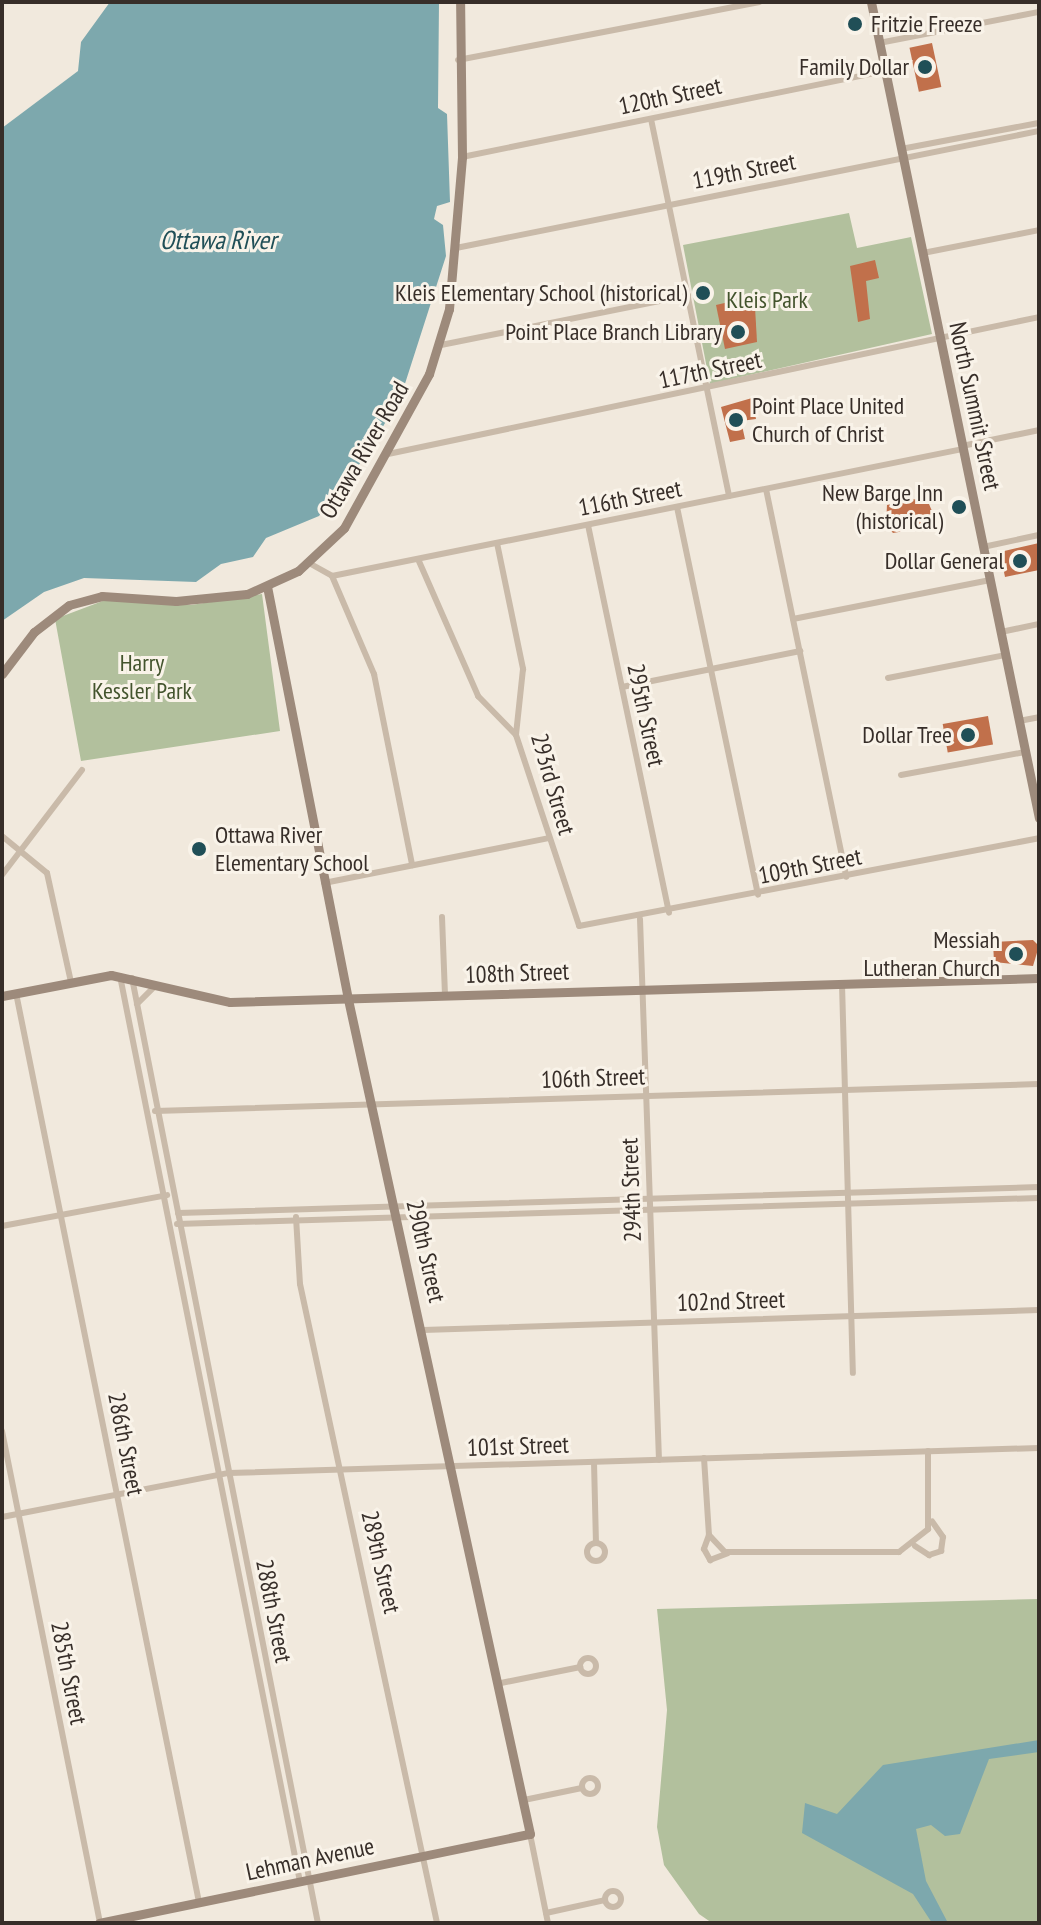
<!DOCTYPE html>
<style>
body{margin:0}
#map{position:relative;width:1041px;height:1925px;overflow:hidden;background:#f1e9dd;font-family:"PT Sans Narrow",sans-serif}
div>[style]{position:absolute}
.green>*{inset:0;background:#b2c09d}
.water>*{inset:0;background:#7da8ad}
.building>*{inset:0;background:#c1704b;transform-origin:0 0}
.street>*{height:6px;margin:-3px;padding:0 3px;transform-origin:3px;border-radius:3px;background:#c9baa9}
.street>.ring{margin:-3px;padding:0;box-sizing:content-box;background:none;border:6px solid #c9baa9;border-radius:50%}
.secondary>*{height:9px;margin:-4.5px;padding:0 4.5px;transform-origin:4.5px;border-radius:4.5px;background:#9d8a7b}
.dots>*{width:22px;height:22px;translate:-50% -50%;box-sizing:border-box;border:4px solid #f9f3e9;border-radius:50%}
span{translate:-50% -50%;white-space:nowrap;text-align:center;line-height:1.15;-webkit-text-stroke:6px #f9f3e9;paint-order:stroke}
.poi-label{font-size:24px;color:#372e29}
.left{translate:0 -50%;text-align:left}
.right{translate:-100% -50%;text-align:right}
.street-label{font-size:24px;color:#372e29}
.park-label{font-size:24px;color:#43542d}
.water-label{font-size:26px;color:#204f57;font-style:italic}
.frame{position:absolute;inset:0;border:4px solid #372e29;pointer-events:none}
</style>
<div id="map">
<div class="green">
<i style="clip-path:polygon(849px 213px,857px 248px,911px 237px,932px 334px,710px 384px,683px 245px)"></i>
<i style="clip-path:polygon(262px 594px,280px 731px,81px 761px,55px 619px,108px 599px,191px 605px)"></i>
<i style="clip-path:polygon(1039px 1599px,1039px 1923px,712px 1923px,699px 1914px,664px 1865px,657px 1827px,667px 1710px,657px 1609px)"></i>
</div>
<div class="water">
<i style="clip-path:polygon(110px 2px,439px 2px,438px 108px,447px 114px,450px 202px,437px 206px,434px 219px,443px 225px,446px 256px,402px 393px,368px 453px,319px 516px,266px 538px,253px 557px,221px 564px,196px 582px,84px 578px,44px 592px,2px 621px,2px 128px,78px 71px,81px 42px)"></i>
<i style="clip-path:polygon(1039px 1740px,1039px 1752px,989px 1759px,960px 1834px,945px 1836px,931px 1825px,916px 1829px,926px 1881px,948px 1923px,932px 1923px,913px 1894px,802px 1833px,805px 1803px,837px 1814px,883px 1765px)"></i>
</div>
<div class="building">
<i style="left:932px;top:43px;width:45px;height:23px;rotate:78deg"></i>
<i style="clip-path:polygon(875px 260px,879px 278px,866px 281px,870px 319px,858px 322px,850px 266px)"></i>
<i style="clip-path:polygon(733px 301px,755px 307px,757px 342px,725px 349px,716px 305px)"></i>
<i style="clip-path:polygon(752px 398px,756px 419px,741px 421px,745px 439px,730px 442px,721px 407px)"></i>
<i style="clip-path:polygon(926px 497px,938px 525px,893px 533px,886px 525px,887px 505px)"></i>
<i style="clip-path:polygon(1039px 543px,1039px 570px,1005px 577px,1000px 552px)"></i>
<i style="left:988px;top:716px;width:29px;height:46px;rotate:80deg"></i>
<i style="clip-path:polygon(1033px 940px,1039px 946px,1033px 966px,994px 962px,993px 942px)"></i>
</div>
<div class="street">
<i style="left:879px;top:43px;width:163px;rotate:-11deg"></i>
<i style="left:458px;top:60px;width:307px;rotate:-10.9deg"></i>
<i style="left:651px;top:119px;width:385px;rotate:78.3deg"></i>
<i style="left:901px;top:149px;width:140px;rotate:-10.7deg"></i>
<i style="left:462px;top:157px;width:432px;rotate:-11.5deg"></i>
<i style="left:456px;top:248px;width:595px;rotate:-11.35deg"></i>
<i style="left:923px;top:253px;width:118px;rotate:-11.2deg"></i>
<i style="left:441px;top:345px;width:252px;rotate:-11.4deg"></i>
<i style="left:962px;top:446px;width:79px;rotate:-11.7deg"></i>
<i style="left:388px;top:454px;width:665px;rotate:-11.88deg"></i>
<i style="left:766px;top:489px;width:396px;rotate:78.3deg"></i>
<i style="left:677px;top:507px;width:396px;rotate:78.2deg"></i>
<i style="left:588px;top:525px;width:396px;rotate:78.2deg"></i>
<i style="left:497px;top:543px;width:129px;rotate:78.3deg"></i>
<i style="left:523px;top:669px;width:66px;rotate:96.1deg"></i>
<i style="left:516px;top:735px;width:201px;rotate:71.7deg"></i>
<i style="left:579px;top:926px;width:468px;rotate:-10.8deg"></i>
<i style="left:983px;top:547px;width:57px;rotate:-12.1deg"></i>
<i style="left:418px;top:559px;width:150px;rotate:66.3deg"></i>
<i style="left:478px;top:696px;width:54px;rotate:45.7deg"></i>
<i style="left:309px;top:563px;width:26px;rotate:29deg"></i>
<i style="left:332px;top:576px;width:644px;rotate:-11.38deg"></i>
<i style="left:332px;top:576px;width:107px;rotate:66.8deg"></i>
<i style="left:374px;top:674px;width:195px;rotate:78.7deg"></i>
<i style="left:793px;top:619px;width:201px;rotate:-11.2deg"></i>
<i style="left:1001px;top:632px;width:39px;rotate:-12deg"></i>
<i style="left:888px;top:678px;width:119px;rotate:-11.1deg"></i>
<i style="left:622px;top:687px;width:182px;rotate:-11.4deg"></i>
<i style="left:1019px;top:721px;width:20px;rotate:-11deg"></i>
<i style="left:901px;top:775px;width:126px;rotate:-10.5deg"></i>
<i style="left:2px;top:836px;width:58px;rotate:39.4deg"></i>
<i style="left:47px;top:873px;width:112px;rotate:77.6deg"></i>
<i style="left:2px;top:875px;width:132px;rotate:-52.7deg"></i>
<i style="left:324px;top:883px;width:229px;rotate:-11.3deg"></i>
<i style="left:442px;top:917px;width:79px;rotate:87.8deg"></i>
<i style="left:640px;top:919px;width:541px;rotate:87.99deg"></i>
<i style="left:120px;top:976px;width:924px;rotate:78.76deg"></i>
<i style="left:132px;top:978px;width:963px;rotate:78.87deg"></i>
<i style="left:842px;top:984px;width:389px;rotate:88.4deg"></i>
<i style="left:16px;top:993px;width:927px;rotate:78.62deg"></i>
<i style="left:137px;top:1004px;width:25px;rotate:-45deg"></i>
<i style="left:155px;top:1111px;width:884px;rotate:-1.75deg"></i>
<i style="left:178px;top:1213px;width:861px;rotate:-1.73deg"></i>
<i style="left:296px;top:1217px;width:67px;rotate:86.6deg"></i>
<i style="left:300px;top:1284px;width:654px;rotate:77.9deg"></i>
<i style="left:177px;top:1224px;width:862px;rotate:-1.73deg"></i>
<i style="left:2px;top:1226px;width:168px;rotate:-10.6deg"></i>
<i style="left:423px;top:1330px;width:616px;rotate:-1.86deg"></i>
<i style="left:2px;top:1431px;width:502px;rotate:78.73deg"></i>
<i style="left:704px;top:1458px;width:77px;rotate:86.3deg"></i>
<i style="left:709px;top:1535px;width:23px;rotate:47deg"></i>
<i style="left:725px;top:1552px;width:174px"></i>
<i style="left:899px;top:1552px;width:37px;rotate:-38deg"></i>
<i style="left:928px;top:1529px;width:78px;rotate:-90deg"></i>
<i style="left:594px;top:1462px;width:81px;rotate:88.6deg"></i>
<i style="left:2px;top:1517px;width:231px;rotate:-11deg"></i>
<i style="left:229px;top:1473px;width:810px;rotate:-1.77deg"></i>
<i style="left:709px;top:1535px;width:15px;rotate:110deg"></i>
<i style="left:704px;top:1549px;width:13px;rotate:61deg"></i>
<i style="left:710px;top:1560px;width:19px;rotate:-21deg"></i>
<i class="ring" style="left:587px;top:1543px;width:12px;height:12px"></i>
<i style="left:915px;top:1546px;width:17px;rotate:33deg"></i>
<i style="left:929px;top:1555px;width:13px;rotate:-18deg"></i>
<i style="left:941px;top:1551px;width:14px;rotate:-82deg"></i>
<i style="left:943px;top:1537px;width:19px;rotate:-125deg"></i>
<i class="ring" style="left:580px;top:1658px;width:10px;height:10px"></i>
<i style="left:501px;top:1683px;width:81px;rotate:-11.4deg"></i>
<i class="ring" style="left:582px;top:1778px;width:10px;height:10px"></i>
<i style="left:524px;top:1800px;width:59px;rotate:-11.7deg"></i>
<i style="left:530px;top:1834px;width:91px;rotate:78.6deg"></i>
<i class="ring" style="left:605px;top:1891px;width:10px;height:10px"></i>
<i style="left:546px;top:1913px;width:60px;rotate:-12.4deg"></i>
</div>
<div class="secondary">
<i style="left:871px;top:2px;width:833px;rotate:78.37deg"></i>
<i style="left:2px;top:674px;width:53px;rotate:-52.7deg"></i>
<i style="left:34px;top:632px;width:44px;rotate:-37.6deg"></i>
<i style="left:69px;top:605px;width:34px;rotate:-15deg"></i>
<i style="left:102px;top:596px;width:74px;rotate:3.9deg"></i>
<i style="left:176px;top:601px;width:71px;rotate:-5.6deg"></i>
<i style="left:247px;top:594px;width:56px;rotate:-24.3deg"></i>
<i style="left:298px;top:571px;width:63px;rotate:-43.1deg"></i>
<i style="left:344px;top:528px;width:176px;rotate:-61.1deg"></i>
<i style="left:429px;top:374px;width:68px;rotate:-72.9deg"></i>
<i style="left:449px;top:309px;width:153px;rotate:-85.1deg"></i>
<i style="left:462px;top:157px;width:155px;rotate:-90.7deg"></i>
<i style="left:2px;top:996px;width:111px;rotate:-10.9deg"></i>
<i style="left:111px;top:975px;width:122px;rotate:12.8deg"></i>
<i style="left:230px;top:1002px;width:809px;rotate:-1.7deg"></i>
<i style="left:99px;top:1923px;width:440px;rotate:-11.7deg"></i>
<i style="left:530px;top:1834px;width:855px;rotate:-102.3deg"></i>
<i style="left:348px;top:999px;width:419px;rotate:-101.1deg"></i>
</div>
<div class="dots">
<i style="left:855px;top:24px;background:#204f57"></i>
<i style="left:925px;top:67px;background:#204f57"></i>
<i style="left:703px;top:293px;background:#204f57"></i>
<i style="left:738px;top:332px;background:#204f57"></i>
<i style="left:736px;top:420px;background:#204f57"></i>
<i style="left:959px;top:507px;background:#204f57"></i>
<i style="left:1020px;top:561px;background:#204f57"></i>
<i style="left:968px;top:735px;background:#204f57"></i>
<i style="left:199px;top:849px;background:#204f57"></i>
<i style="left:1016px;top:954px;background:#204f57"></i>
</div>
<div class="poi-label">
<span class="left" style="left:871px;top:24px">Fritzie Freeze</span>
<span class="right" style="left:909px;top:67px">Family Dollar</span>
<span class="right" style="left:687px;top:293px">Kleis Elementary School (historical)</span>
<span class="right" style="left:722px;top:332px">Point Place Branch Library</span>
<span class="left" style="left:752px;top:420px">Point Place United<br>Church of Christ</span>
<span class="right" style="left:943px;top:507px">New Barge Inn<br>(historical)</span>
<span class="right" style="left:1004px;top:561px">Dollar General</span>
<span class="right" style="left:952px;top:735px">Dollar Tree</span>
<span class="left" style="left:215px;top:849px">Ottawa River<br>Elementary School</span>
<span class="right" style="left:1000px;top:954px">Messiah<br>Lutheran Church</span>
</div>
<div class="street-label">
<span style="left:670px;top:96px;rotate:-12deg">120th Street</span>
<span style="left:744px;top:171px;rotate:-11deg">119th Street</span>
<span style="left:710px;top:370px;rotate:-12deg">117th Street</span>
<span style="left:975px;top:406px;rotate:78deg">North Summit Street</span>
<span style="left:364px;top:450px;rotate:-60deg">Ottawa River Road</span>
<span style="left:630px;top:498px;rotate:-11deg">116th Street</span>
<span style="left:646px;top:715px;rotate:78deg">295th Street</span>
<span style="left:553px;top:784px;rotate:74deg">293rd Street</span>
<span style="left:810px;top:866px;rotate:-11deg">109th Street</span>
<span style="left:517px;top:973px;rotate:-2deg">108th Street</span>
<span style="left:593px;top:1078px;rotate:-2deg">106th Street</span>
<span style="left:631px;top:1190px;rotate:-92deg">294th Street</span>
<span style="left:426px;top:1251px;rotate:77deg">290th Street</span>
<span style="left:731px;top:1301px;rotate:-2deg">102nd Street</span>
<span style="left:126px;top:1444px;rotate:79deg">286th Street</span>
<span style="left:518px;top:1446px;rotate:-2deg">101st Street</span>
<span style="left:381px;top:1562px;rotate:77deg">289th Street</span>
<span style="left:274px;top:1611px;rotate:79deg">288th Street</span>
<span style="left:69px;top:1673px;rotate:79deg">285th Street</span>
<span style="left:310px;top:1859px;rotate:-12deg">Lehman Avenue</span>
</div>
<div class="park-label">
<span style="left:767px;top:300px">Kleis Park</span>
<span style="left:142px;top:677px">Harry<br>Kessler Park</span>
</div>
<div class="water-label">
<span style="left:218px;top:240px">Ottawa River</span>
</div>
<div class="frame"></div>
</div>
